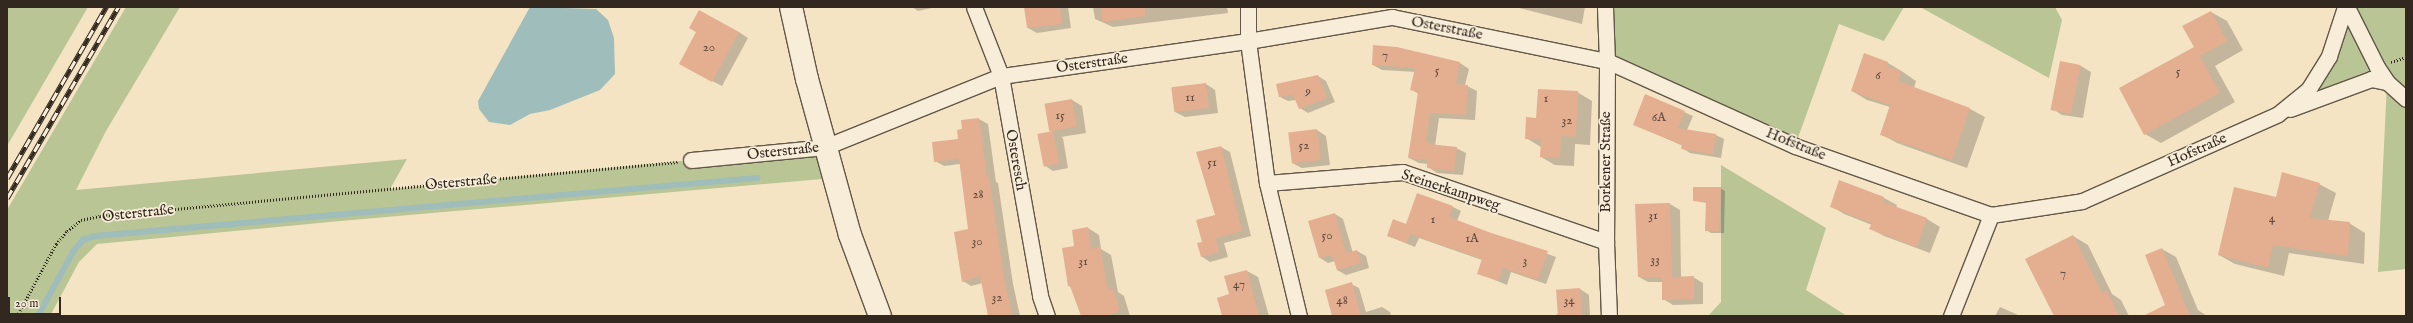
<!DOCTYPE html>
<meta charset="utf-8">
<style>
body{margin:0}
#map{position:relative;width:2413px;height:323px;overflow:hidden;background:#f4e4c3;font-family:"IM FELL English",serif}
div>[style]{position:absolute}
.green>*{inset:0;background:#b9c595}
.water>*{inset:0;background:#9ebdbb}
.shadow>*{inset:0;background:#0003}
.stream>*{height:5.5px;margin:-2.75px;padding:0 2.75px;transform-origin:2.75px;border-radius:2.75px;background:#9ebdbb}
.building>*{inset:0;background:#e4ae91;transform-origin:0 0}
.path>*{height:2.5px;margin-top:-1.25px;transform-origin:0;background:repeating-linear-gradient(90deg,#32281f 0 1px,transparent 0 3px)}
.roads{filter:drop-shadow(1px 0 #625748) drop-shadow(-1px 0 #625748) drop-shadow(0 1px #625748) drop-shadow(0 -1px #625748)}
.street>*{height:15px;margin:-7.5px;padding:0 7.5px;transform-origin:7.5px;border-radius:7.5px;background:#f8edd8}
.secondary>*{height:22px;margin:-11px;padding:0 11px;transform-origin:11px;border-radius:11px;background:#f8edd8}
.rail>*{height:4.5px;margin-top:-2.25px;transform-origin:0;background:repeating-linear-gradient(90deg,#f8edd8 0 9px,#32281f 0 18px);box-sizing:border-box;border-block:1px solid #32281f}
span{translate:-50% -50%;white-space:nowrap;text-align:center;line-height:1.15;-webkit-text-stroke:3.5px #f8edd8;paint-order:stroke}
.number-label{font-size:13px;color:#5e4a3c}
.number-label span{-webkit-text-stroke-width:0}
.street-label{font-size:15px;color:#32281f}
.frame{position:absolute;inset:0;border:8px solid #32281f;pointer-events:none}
.scale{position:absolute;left:8px;top:297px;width:53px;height:18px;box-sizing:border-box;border:2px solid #32281f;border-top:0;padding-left:5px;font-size:12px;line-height:14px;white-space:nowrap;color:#32281f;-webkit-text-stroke:3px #f8edd8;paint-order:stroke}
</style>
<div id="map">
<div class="green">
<i style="clip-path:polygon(7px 7px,88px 7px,7px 146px)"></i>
<i style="clip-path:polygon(126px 7px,180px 7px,106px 131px,76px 190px,407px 159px,390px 189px,825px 147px,834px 178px,340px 221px,97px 244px,79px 262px,50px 316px,7px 316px,7px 210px)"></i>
<i style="clip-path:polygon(1605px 7px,1904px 7px,1884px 41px,1839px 24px,1795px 146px,1607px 61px)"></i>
<i style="clip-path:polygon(1920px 7px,2055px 7px,2062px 20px,2049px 78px)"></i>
<i style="clip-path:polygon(2345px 7px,2406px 7px,2406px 269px,2378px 272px,2387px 83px,2371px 79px,2278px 114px,2308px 90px)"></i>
<i style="clip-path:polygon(1721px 165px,1826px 228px,1806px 290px,1847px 316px,1708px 316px,1721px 302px)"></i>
</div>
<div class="water">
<i style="clip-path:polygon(530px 7px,596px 9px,608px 20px,614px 38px,615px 74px,600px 90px,550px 110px,530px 114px,510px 125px,489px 122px,479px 109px,478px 101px)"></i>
</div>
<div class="shadow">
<i style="clip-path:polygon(912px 7px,936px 7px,918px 11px)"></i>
<i style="clip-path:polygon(1025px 7px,1068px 7px,1071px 28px,1037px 33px,1028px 28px)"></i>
<i style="clip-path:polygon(1093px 7px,1227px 7px,1228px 13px,1113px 27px,1095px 19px)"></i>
<i style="clip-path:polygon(1515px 7px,1585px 7px,1582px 24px)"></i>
<i style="clip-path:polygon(2211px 12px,2227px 21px,2243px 50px,2215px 66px,2235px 102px,2161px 143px,2145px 134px,2195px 47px)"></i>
<i style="clip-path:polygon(739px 32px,748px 38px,722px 86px,689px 69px)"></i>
<i style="clip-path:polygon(1397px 48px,1460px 63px,1469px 69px,1465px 85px,1477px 91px,1475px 120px,1439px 118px,1435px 146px,1456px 148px,1466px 153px,1463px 175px,1437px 173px,1428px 167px,1428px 164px,1419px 163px,1409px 158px,1419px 94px,1412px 90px,1416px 72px,1382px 70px,1373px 65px)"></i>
<i style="clip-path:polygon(1864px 55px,1888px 63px,1903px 72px,1916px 81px,1914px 88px,1970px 109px,1985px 117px,1967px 168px,1897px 143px,1881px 134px,1890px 107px,1867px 100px,1852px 91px)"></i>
<i style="clip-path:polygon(2061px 63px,2081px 66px,2091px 72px,2083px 118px,2062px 115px,2053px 109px)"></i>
<i style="clip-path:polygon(1318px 76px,1326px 81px,1335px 102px,1308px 113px,1300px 108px,1296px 100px,1288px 101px,1280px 97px)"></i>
<i style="clip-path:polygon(1206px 84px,1215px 90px,1218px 113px,1185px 117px,1175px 112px)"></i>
<i style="clip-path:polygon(1577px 92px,1592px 101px,1590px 145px,1575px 144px,1574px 166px,1555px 165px,1541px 157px,1541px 147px,1526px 138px,1537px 119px)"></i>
<i style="clip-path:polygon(1646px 95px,1693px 116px,1687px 130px,1716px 135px,1724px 139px,1721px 158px,1690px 153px,1682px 148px,1683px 146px,1634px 124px)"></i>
<i style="clip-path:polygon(1072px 100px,1082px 106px,1086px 133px,1061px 137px,1063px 138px,1068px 168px,1053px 171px,1044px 165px,1052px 132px)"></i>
<i style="clip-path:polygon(979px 119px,988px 124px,996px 182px,998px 183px,1013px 284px,1020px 316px,989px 316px,983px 283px,971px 286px,963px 281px,970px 230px,960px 164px,944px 166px,935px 161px,959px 140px,963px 130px,962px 121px)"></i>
<i style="clip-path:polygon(1317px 130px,1326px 136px,1330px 165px,1302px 168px,1292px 163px)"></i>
<i style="clip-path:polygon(1221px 147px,1230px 152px,1251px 236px,1224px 243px,1228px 257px,1210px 262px,1201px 256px,1203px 243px,1216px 216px)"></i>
<i style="clip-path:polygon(1840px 182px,1884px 198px,1897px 205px,1896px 208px,1927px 219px,1940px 227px,1930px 253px,1884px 236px,1871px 229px,1872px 225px,1844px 214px,1831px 206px)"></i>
<i style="clip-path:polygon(2319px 184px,2336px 193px,2328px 221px,2349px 223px,2365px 233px,2364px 264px,2289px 253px,2284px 276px,2235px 264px,2219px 255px,2276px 198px)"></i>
<i style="clip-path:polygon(1720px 188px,1725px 191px,1724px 233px,1711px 233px,1706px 230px,1707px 203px,1694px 201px)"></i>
<i style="clip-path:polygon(1670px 204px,1680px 210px,1681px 277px,1693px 277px,1703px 283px,1703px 304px,1673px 305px,1663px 299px,1663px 282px,1648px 282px,1639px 277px)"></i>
<i style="clip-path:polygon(1453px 207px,1461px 211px,1457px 221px,1556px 257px,1546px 284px,1511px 272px,1507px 285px,1478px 273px,1482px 260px,1419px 238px,1415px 247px,1388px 236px,1407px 225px)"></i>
<i style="clip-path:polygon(1335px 214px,1343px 219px,1353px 253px,1357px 251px,1366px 256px,1369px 268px,1346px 275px,1337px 270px,1335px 261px,1328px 263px,1320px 258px)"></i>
<i style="clip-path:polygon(1088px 228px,1099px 235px,1101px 249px,1111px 255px,1118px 292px,1124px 296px,1130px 316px,1083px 316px,1072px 288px,1069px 286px,1076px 247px)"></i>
<i style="clip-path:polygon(2073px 236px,2088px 245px,2112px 294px,2121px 300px,2129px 316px,2055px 316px)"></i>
<i style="clip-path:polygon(2162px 249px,2176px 257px,2198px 310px,2207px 316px,2146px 316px,2166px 306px)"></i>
<i style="clip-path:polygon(1247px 271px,1258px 277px,1269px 316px,1223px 316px)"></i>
<i style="clip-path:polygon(1351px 284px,1359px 288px,1366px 312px,1382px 307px,1390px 312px,1391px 316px,1333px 316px)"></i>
<i style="clip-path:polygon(1580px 289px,1589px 295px,1590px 316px,1550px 316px,1559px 314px)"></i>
<i style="clip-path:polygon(2000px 307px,2016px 314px,2019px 316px,1995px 316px)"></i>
</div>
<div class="stream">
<i style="left:38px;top:316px;width:73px;rotate:-61.3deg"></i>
<i style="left:73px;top:252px;width:16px;rotate:-50deg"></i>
<i style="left:83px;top:240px;width:13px;rotate:-18deg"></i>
<i style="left:95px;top:236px;width:665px;rotate:-5.01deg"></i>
</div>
<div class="building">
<i style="clip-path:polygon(1024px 7px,1060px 7px,1062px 24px,1027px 28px)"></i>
<i style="clip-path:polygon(1101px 7px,1145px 7px,1145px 16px,1102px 22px)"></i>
<i style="clip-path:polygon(699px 10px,739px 32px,712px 82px,679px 64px,696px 32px,689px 28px)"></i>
<i style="clip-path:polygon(2211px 11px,2227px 41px,2200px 56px,2220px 93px,2144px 135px,2119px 88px,2194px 47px,2182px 26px)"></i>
<i style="clip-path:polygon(1373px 45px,1397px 47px,1460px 62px,1456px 84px,1468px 85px,1466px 115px,1430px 113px,1426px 141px,1429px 142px,1429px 144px,1457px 147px,1454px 171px,1427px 168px,1427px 160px,1408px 158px,1418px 92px,1410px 90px,1415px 68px,1372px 65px)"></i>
<i style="clip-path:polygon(1864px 53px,1888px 62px,1887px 67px,1901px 71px,1898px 81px,1970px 108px,1952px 160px,1880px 135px,1890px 105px,1851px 91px)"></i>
<i style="left:2060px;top:61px;width:21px;height:50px;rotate:11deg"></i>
<i style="clip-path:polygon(1318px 75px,1327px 98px,1299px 109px,1293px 95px,1279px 97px,1276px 84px)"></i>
<i style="left:1206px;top:83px;width:25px;height:35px;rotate:83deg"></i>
<i style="clip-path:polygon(1538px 89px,1578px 91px,1576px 137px,1561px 136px,1560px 158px,1540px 157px,1541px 139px,1525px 139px,1526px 117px,1536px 118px)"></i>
<i style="clip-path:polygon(1645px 94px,1685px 111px,1678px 128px,1716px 134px,1713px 154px,1681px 149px,1682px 145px,1633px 125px)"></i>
<i style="left:1072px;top:99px;width:28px;height:28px;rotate:80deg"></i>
<i style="clip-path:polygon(979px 118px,987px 177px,989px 177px,1004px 278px,1012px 314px,1000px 316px,988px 316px,980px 276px,962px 282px,954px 232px,968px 229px,959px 159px,934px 162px,932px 142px,958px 139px,957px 130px,962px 129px,961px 120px)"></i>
<i style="left:1317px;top:129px;width:31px;height:29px;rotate:83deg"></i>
<i style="left:1053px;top:131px;width:33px;height:16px;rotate:79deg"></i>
<i style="clip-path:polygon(1221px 146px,1242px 231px,1216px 238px,1219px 252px,1201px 257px,1197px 243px,1202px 242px,1196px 220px,1215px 215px,1196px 152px)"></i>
<i style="clip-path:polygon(2282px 172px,2320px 183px,2310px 218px,2350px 222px,2348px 256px,2273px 245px,2268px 268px,2218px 255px,2234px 187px,2276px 197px)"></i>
<i style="clip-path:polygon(1839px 180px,1884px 197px,1883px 202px,1927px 218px,1917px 247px,1869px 229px,1872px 223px,1830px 207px)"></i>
<i style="clip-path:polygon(1693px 187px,1721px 187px,1719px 231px,1705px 231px,1706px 201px,1693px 201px)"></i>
<i style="clip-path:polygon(1417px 193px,1453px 206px,1449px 217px,1491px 233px,1548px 251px,1538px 280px,1503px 268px,1498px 281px,1477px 274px,1482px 259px,1410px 234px,1407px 243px,1387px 236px,1393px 219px,1406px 224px)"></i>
<i style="clip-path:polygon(1670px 203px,1672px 277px,1694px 276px,1694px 299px,1662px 300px,1662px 277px,1638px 277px,1635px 204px)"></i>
<i style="clip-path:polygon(1335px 213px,1346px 253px,1357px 250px,1361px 263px,1337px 270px,1332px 255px,1319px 258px,1308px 221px)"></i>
<i style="clip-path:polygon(1088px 227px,1091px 249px,1100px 247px,1108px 290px,1113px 288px,1120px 311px,1106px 316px,1081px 316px,1070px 286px,1068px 286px,1062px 248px,1074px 246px,1072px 230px)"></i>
<i style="clip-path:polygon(2073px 235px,2102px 293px,2107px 290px,2119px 316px,2054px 316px,2025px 259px)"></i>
<i style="clip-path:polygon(2162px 248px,2190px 316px,2143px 316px,2165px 305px,2145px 255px)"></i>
<i style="clip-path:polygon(1247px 270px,1259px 316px,1222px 316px,1217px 298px,1229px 294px,1224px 276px)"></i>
<i style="clip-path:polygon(1352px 282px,1361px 316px,1332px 316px,1325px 290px)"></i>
<i style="left:1580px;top:288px;width:28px;height:24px;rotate:86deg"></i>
</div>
<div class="path">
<i style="left:2391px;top:62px;width:16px;rotate:-18deg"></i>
<i style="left:17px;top:316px;width:82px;rotate:-61.6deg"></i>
<i style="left:56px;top:244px;width:17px;rotate:-50deg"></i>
<i style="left:67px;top:231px;width:18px;rotate:-38deg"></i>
<i style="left:81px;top:220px;width:19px;rotate:-12deg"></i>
<i style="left:100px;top:216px;width:580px;rotate:-5.35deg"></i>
</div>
<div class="roads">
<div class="street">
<i style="left:974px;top:7px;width:74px;rotate:68.6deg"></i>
<i style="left:1001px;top:76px;width:223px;rotate:79.9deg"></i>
<i style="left:1040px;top:296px;width:21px;rotate:71deg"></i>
<i style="left:1248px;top:7px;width:34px;rotate:90deg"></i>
<i style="left:1248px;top:41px;width:143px;rotate:82.4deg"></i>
<i style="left:1267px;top:183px;width:137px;rotate:76.5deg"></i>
<i style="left:1605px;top:7px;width:54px;rotate:87.9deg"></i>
<i style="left:1607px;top:61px;width:181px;rotate:90.3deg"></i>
<i style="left:1606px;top:242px;width:74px;rotate:87.7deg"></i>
<i style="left:2347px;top:7px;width:67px;rotate:63.4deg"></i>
<i style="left:2377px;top:67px;width:18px;rotate:56deg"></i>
<i style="left:2387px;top:82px;width:25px;rotate:42deg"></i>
<i style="left:2290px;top:109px;width:86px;rotate:-20.3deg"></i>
<i style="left:2371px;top:79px;width:16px;rotate:11deg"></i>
<i style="left:691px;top:160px;width:135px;rotate:-5.5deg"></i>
<i style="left:825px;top:147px;width:190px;rotate:-22deg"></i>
<i style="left:1001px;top:76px;width:249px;rotate:-8.1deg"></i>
<i style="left:1248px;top:41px;width:146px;rotate:-9.5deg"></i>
<i style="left:1392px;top:17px;width:219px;rotate:11.6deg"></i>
<i style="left:1607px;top:61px;width:206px;rotate:24.3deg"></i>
<i style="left:1795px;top:146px;width:208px;rotate:19.4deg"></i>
<i style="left:1991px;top:215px;width:92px;rotate:-8.7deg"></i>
<i style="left:2082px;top:201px;width:214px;rotate:-23.9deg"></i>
<i style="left:2278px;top:114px;width:38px;rotate:-39deg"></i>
<i style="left:2308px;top:90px;width:40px;rotate:-58deg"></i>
<i style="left:2329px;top:56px;width:52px;rotate:-71.9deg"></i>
<i style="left:1267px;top:183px;width:136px;rotate:-4.6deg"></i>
<i style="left:1403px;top:172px;width:215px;rotate:19deg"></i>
<i style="left:1951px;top:316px;width:109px;rotate:-68.4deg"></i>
</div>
<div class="secondary">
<i style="left:791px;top:7px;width:74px;rotate:77.5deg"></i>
<i style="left:807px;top:79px;width:162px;rotate:74.6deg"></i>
<i style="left:850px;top:235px;width:86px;rotate:69.7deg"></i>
</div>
</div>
<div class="rail">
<i style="left:7px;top:178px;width:198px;rotate:-59.9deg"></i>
<i style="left:7px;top:198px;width:221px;rotate:-59.8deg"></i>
</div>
<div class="number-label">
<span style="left:709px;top:48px">20</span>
<span style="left:1385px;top:56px">7</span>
<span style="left:1437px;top:71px">5</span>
<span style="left:2178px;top:72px">5</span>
<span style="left:1878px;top:76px">6</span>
<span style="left:1308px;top:92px">9</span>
<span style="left:1190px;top:98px">11</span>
<span style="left:1546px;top:99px">1</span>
<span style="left:1060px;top:116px">15</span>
<span style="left:1659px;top:118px">6A</span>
<span style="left:1567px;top:121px">32</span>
<span style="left:1304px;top:146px">52</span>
<span style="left:1212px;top:163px">51</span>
<span style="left:978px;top:195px">28</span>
<span style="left:1653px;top:216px">31</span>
<span style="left:2272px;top:219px">4</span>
<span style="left:1433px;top:220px">1</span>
<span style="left:1327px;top:236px">50</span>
<span style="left:1472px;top:239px">1A</span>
<span style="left:977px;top:242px">30</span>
<span style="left:1655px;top:260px">33</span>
<span style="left:1525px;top:261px">3</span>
<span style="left:1083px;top:262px">31</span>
<span style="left:2063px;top:274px">7</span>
<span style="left:1239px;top:285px">47</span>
<span style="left:997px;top:298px">32</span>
<span style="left:1342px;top:301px">48</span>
<span style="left:1569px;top:301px">34</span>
</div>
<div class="street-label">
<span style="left:1447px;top:28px;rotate:11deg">Osterstraße</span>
<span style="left:1092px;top:63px;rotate:-8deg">Osterstraße</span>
<span style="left:1796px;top:144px;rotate:22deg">Hofstraße</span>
<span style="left:2197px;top:150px;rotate:-24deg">Hofstraße</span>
<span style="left:783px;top:151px;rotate:-6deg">Osterstraße</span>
<span style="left:1016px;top:160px;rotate:80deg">Osteresch</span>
<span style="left:1606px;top:162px;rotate:-90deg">Borkener Straße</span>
<span style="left:461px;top:182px;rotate:-5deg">Osterstraße</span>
<span style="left:1451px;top:190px;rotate:18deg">Steinerkampweg</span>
<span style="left:138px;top:213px;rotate:-6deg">Osterstraße</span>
</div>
<div class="frame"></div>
<div class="scale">20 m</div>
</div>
